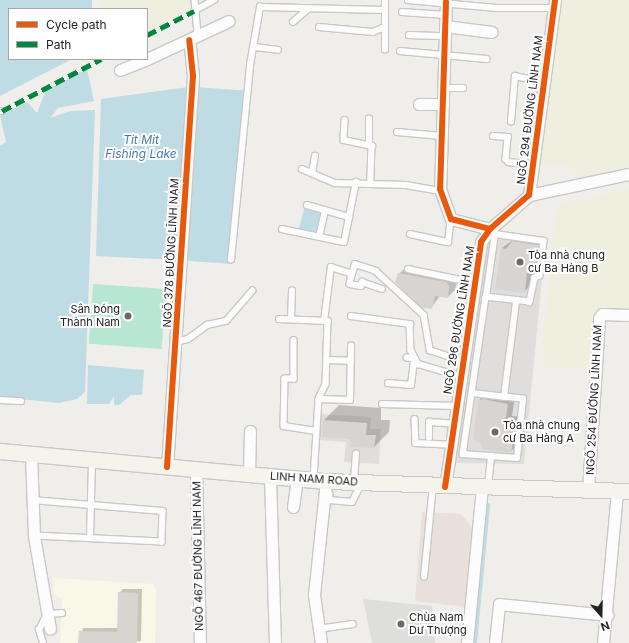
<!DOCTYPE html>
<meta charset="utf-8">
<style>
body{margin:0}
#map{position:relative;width:629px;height:643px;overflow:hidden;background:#f0eeeb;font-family:Inter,sans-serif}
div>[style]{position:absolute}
.residential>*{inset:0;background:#dfdedc}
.education>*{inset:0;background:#f8f7e8}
.religious>*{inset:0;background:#dededc}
.military>*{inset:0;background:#eae0db}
.farmland>*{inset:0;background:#efefdf}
.pitch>*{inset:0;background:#b7e6d2;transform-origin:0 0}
.water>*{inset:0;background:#bfdbe3;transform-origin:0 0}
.shadow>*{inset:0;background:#0003}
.stream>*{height:2.5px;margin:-1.25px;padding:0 1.25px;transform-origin:1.25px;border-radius:1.25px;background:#bfdbe3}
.building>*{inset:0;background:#d7d4d2}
.roads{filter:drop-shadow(1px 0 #c9c8c7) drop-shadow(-1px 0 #c9c8c7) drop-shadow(0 1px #c9c8c7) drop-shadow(0 -1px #c9c8c7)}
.service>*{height:5.5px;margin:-2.75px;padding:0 2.75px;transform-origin:2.75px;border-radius:2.75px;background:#fdfcfc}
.minor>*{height:11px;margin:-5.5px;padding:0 5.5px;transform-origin:5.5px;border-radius:5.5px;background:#fdfcfc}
.secondary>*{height:15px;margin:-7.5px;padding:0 7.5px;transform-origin:7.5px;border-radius:7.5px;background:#f4f4ed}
.quiet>*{height:5px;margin-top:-2.5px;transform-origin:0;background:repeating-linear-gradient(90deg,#00873e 0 10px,transparent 0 15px)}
.cycleway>*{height:6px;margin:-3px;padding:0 3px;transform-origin:3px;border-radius:3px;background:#e8590c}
.dots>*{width:11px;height:11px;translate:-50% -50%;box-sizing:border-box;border:2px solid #fff;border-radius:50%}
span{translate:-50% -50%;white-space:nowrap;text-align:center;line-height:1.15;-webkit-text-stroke:4px #fff;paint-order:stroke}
.street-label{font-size:11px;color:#222}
.poi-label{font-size:11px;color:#222}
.left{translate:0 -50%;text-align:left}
.right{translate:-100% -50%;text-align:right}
.water-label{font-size:12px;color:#4a7aab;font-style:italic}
.legend{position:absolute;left:8px;top:8px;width:140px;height:52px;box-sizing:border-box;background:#fff;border:1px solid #a7a7a7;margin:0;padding:5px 7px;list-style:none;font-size:12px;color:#222}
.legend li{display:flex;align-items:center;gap:8px;height:20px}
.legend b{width:20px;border:1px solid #a7a7a7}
.north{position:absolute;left:581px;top:595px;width:40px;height:40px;-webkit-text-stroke:3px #fff;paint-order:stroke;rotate:160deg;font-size:11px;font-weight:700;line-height:16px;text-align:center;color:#222}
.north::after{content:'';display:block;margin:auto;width:14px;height:18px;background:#222;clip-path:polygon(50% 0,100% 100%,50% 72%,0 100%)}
</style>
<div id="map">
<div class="residential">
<i style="clip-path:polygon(493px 230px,546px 238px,524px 464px,453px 463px,484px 242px)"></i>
<i style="clip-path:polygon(320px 414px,371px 417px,370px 429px,381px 429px,379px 464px,344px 462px,346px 442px,318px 440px)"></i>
</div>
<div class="education">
<i style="clip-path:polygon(53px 578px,153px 584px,156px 590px,155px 643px,60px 643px,62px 599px,54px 594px)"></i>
</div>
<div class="religious">
<i style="clip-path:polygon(363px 599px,432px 606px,435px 643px,372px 643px)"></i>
</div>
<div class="military">
<i style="clip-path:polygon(422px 512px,461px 514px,473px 528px,465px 607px,415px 601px)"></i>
</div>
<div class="farmland">
<i style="clip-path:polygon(101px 0,208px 0,147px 32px,147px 9px,101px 9px)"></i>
<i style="clip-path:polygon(562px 0,629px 0,629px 171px,583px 180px,581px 172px,572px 174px,566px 165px,540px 165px)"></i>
<i style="clip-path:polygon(629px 189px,629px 310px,598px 309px,590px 370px,541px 366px,557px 205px)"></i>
</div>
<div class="pitch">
<i style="left:93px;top:284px;width:73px;height:60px;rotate:4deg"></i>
</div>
<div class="water">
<i style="clip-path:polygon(0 0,92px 0,92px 9px,9px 9px,9px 59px,72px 59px,0 96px)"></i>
<i style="clip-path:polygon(87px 69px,94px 101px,58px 108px,50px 118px,70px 111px,95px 110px,85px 392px,77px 399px,59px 403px,0 397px,0 146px,6px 142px,0 116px,27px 102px,37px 113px,46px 90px)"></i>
<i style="clip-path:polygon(188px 87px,176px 260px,96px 256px,101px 99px)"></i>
<i style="left:195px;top:87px;width:49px;height:174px;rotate:4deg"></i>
<i style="left:305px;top:206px;width:20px;height:24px;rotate:15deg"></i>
<i style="clip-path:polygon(88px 365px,144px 370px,142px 395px,131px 395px,119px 405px,114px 405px,114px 396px,109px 404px,87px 404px)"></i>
</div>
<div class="shadow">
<i style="clip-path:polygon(521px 234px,547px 238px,544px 264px,534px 272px,532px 284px,524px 292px,502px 248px)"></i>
<i style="clip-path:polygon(407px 266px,457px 277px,456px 289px,448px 297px,440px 296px,431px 308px,399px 274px)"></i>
<i style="clip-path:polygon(487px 392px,515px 397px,512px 416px,524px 417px,519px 444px,510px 452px,479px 400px)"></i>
<i style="clip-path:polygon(339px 405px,381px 408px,381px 420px,390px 420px,389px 432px,374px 447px,351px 438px,323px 436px,324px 420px)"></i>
<i style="clip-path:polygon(123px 589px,142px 589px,141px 641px,79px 643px,83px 628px,118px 628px,119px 593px)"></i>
</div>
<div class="stream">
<i style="left:475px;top:643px;width:139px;rotate:-84.6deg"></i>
</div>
<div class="building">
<i style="clip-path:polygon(512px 241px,539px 245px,536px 273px,527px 273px,525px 293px,495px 289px,501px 248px,506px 249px)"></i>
<i style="clip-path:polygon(398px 273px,446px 282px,449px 285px,448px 298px,435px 296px,432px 309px,422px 308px,395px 282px)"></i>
<i style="clip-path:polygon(484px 399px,508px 404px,505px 424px,516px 425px,511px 453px,482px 449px,482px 445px,473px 439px,478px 400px)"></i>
<i style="clip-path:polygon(323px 420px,367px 423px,366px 435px,376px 435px,374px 448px,350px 447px,350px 439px,322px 437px)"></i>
<i style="clip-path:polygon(118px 592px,138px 593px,137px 643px,78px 643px,79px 631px,117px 632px)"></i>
</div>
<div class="roads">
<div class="service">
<i style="left:195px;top:0;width:35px;rotate:85deg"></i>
<i style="left:408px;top:0;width:89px;rotate:5.1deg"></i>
<i style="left:497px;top:8px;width:57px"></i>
<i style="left:194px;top:11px;width:23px;rotate:-29deg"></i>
<i style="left:402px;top:12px;width:44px;rotate:3.9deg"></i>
<i style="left:293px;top:22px;width:20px;rotate:-41deg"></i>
<i style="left:319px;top:27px;width:54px;rotate:5.3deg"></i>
<i style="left:373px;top:32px;width:13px;rotate:-23deg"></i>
<i style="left:385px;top:27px;width:27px;rotate:-90deg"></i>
<i style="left:409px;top:35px;width:36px;rotate:2deg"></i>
<i style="left:255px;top:47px;width:23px;rotate:7deg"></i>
<i style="left:385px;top:50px;width:23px;rotate:-90deg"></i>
<i style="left:400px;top:51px;width:87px;rotate:5.3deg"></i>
<i style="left:443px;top:88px;width:20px"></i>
<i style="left:0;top:111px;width:2px"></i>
<i style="left:345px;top:120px;width:20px;rotate:93deg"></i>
<i style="left:344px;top:140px;width:29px;rotate:12deg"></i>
<i style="left:372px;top:146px;width:38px;rotate:92deg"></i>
<i style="left:511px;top:122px;width:46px;rotate:-85deg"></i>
<i style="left:515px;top:76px;width:30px;rotate:12deg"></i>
<i style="left:397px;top:132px;width:45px;rotate:5.1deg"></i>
<i style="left:493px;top:136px;width:15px;rotate:4deg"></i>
<i style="left:508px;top:137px;width:22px;rotate:95deg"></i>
<i style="left:506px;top:159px;width:4px;rotate:45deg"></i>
<i style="left:509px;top:162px;width:24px;rotate:7deg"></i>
<i style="left:369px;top:144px;width:25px;rotate:-90deg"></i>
<i style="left:302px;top:169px;width:36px;rotate:23deg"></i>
<i style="left:335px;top:183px;width:71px;rotate:1.6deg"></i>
<i style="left:406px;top:185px;width:35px;rotate:10deg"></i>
<i style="left:312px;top:173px;width:17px;rotate:-80deg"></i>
<i style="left:307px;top:205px;width:44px;rotate:15.9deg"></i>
<i style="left:282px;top:229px;width:63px;rotate:11.8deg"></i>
<i style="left:344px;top:242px;width:61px;rotate:-78.7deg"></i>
<i style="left:410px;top:234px;width:39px;rotate:12deg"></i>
<i style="left:448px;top:242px;width:23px;rotate:-83deg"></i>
<i style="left:495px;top:234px;width:49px;rotate:8.1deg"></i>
<i style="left:544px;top:241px;width:35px;rotate:97deg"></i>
<i style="left:540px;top:276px;width:5px;rotate:158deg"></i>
<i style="left:535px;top:278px;width:25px;rotate:102deg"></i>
<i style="left:530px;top:302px;width:44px;rotate:-173.5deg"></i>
<i style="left:486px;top:297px;width:64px;rotate:-81.9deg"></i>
<i style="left:319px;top:237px;width:27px;rotate:-77deg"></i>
<i style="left:231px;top:260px;width:196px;rotate:-84.4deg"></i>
<i style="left:250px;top:65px;width:59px;rotate:-80.2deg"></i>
<i style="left:260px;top:7px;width:125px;rotate:1.4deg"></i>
<i style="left:408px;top:269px;width:68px;rotate:11.8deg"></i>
<i style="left:352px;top:274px;width:10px;rotate:101deg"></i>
<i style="left:350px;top:284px;width:11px;rotate:10deg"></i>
<i style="left:361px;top:286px;width:4px;rotate:-76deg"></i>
<i style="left:362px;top:282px;width:21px;rotate:19deg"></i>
<i style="left:486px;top:297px;width:159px;rotate:98.3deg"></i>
<i style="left:463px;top:454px;width:54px;rotate:4.2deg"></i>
<i style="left:517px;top:458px;width:59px;rotate:-84.2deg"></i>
<i style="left:523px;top:399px;width:19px;rotate:-174deg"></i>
<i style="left:351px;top:316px;width:60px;rotate:7.7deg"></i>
<i style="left:410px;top:324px;width:26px;rotate:88deg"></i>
<i style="left:411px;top:350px;width:16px;rotate:63deg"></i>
<i style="left:418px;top:364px;width:43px;rotate:16.3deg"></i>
<i style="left:279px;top:319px;width:49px;rotate:2.3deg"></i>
<i style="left:328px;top:321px;width:63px;rotate:91.8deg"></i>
<i style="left:326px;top:384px;width:17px;rotate:115deg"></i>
<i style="left:319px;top:399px;width:80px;rotate:93.6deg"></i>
<i style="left:291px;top:319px;width:28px;rotate:-88deg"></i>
<i style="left:324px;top:321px;width:54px;rotate:-82.6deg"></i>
<i style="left:331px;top:267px;width:22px;rotate:18deg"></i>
<i style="left:352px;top:274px;width:10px;rotate:-73deg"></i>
<i style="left:355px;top:264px;width:22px;rotate:18deg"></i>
<i style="left:376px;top:271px;width:65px;rotate:42.5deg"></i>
<i style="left:424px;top:315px;width:36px;rotate:80deg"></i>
<i style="left:430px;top:350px;width:34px;rotate:19deg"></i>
<i style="left:294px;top:340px;width:39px;rotate:90deg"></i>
<i style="left:294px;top:379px;width:9px;rotate:180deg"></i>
<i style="left:285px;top:379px;width:47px;rotate:91.2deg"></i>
<i style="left:284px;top:426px;width:32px;rotate:9deg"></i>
<i style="left:175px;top:342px;width:13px;rotate:-13deg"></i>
<i style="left:188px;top:339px;width:24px;rotate:-36deg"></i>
<i style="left:207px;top:325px;width:19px;rotate:-12deg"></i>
<i style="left:226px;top:321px;width:40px;rotate:-49deg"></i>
<i style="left:327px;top:360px;width:24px;rotate:2deg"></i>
<i style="left:388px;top:383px;width:23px;rotate:5deg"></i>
<i style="left:411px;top:385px;width:26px;rotate:-83deg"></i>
<i style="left:414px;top:359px;width:7px;rotate:-172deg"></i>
<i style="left:473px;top:393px;width:31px;rotate:7deg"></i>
<i style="left:504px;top:397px;width:96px;rotate:-82.8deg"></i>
<i style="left:319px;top:399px;width:31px;rotate:2deg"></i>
<i style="left:350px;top:400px;width:54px;rotate:-88.9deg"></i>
<i style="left:0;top:400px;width:21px;rotate:3deg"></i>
<i style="left:382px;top:404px;width:74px;rotate:1.5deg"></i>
<i style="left:415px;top:419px;width:24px;rotate:88deg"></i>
<i style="left:416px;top:443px;width:35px;rotate:3deg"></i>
<i style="left:429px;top:438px;width:16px;rotate:-90deg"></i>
<i style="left:429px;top:422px;width:26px;rotate:4deg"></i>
<i style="left:354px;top:481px;width:27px;rotate:-86deg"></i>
<i style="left:488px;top:486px;width:30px;rotate:-84deg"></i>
<i style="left:330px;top:494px;width:6px;rotate:99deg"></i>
<i style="left:329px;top:500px;width:23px;rotate:5deg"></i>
<i style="left:352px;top:502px;width:20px;rotate:-63deg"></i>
<i style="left:32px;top:500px;width:131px;rotate:4.8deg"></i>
<i style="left:163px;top:511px;width:31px;rotate:92deg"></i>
<i style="left:162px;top:542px;width:128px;rotate:-177.3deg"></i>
<i style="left:90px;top:538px;width:78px;rotate:-88.5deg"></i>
<i style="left:424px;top:577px;width:91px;rotate:-84.4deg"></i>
<i style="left:318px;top:629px;width:35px;rotate:-8deg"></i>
<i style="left:43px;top:643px;width:14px;rotate:-107deg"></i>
<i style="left:39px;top:630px;width:18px;rotate:-63deg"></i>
<i style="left:47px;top:614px;width:15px;rotate:-4deg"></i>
</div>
<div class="minor">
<i style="left:446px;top:2px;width:187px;rotate:91.8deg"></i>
<i style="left:440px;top:189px;width:32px;rotate:70deg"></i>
<i style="left:451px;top:219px;width:40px;rotate:14.4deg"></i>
<i style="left:445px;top:26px;width:47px;rotate:7.3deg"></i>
<i style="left:147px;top:59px;width:90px;rotate:-24.9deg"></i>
<i style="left:120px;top:70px;width:29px;rotate:-22deg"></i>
<i style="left:419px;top:104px;width:24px"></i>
<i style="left:529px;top:195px;width:102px;rotate:-11.9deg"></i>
<i style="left:31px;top:454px;width:82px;rotate:87.9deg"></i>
<i style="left:34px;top:536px;width:94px;rotate:80.2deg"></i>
<i style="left:167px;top:467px;width:392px;rotate:-86.2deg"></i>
<i style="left:193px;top:76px;width:36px;rotate:-96deg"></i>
<i style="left:196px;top:469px;width:174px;rotate:88.7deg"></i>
<i style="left:249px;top:474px;width:43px;rotate:-88.7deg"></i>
<i style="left:270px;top:476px;width:167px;rotate:88.3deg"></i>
<i style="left:445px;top:487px;width:248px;rotate:-81.6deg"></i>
<i style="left:481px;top:242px;width:16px;rotate:-55deg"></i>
<i style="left:490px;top:229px;width:52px;rotate:-41.1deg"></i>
<i style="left:529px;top:195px;width:197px;rotate:-82.4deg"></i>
<i style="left:588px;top:490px;width:172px;rotate:-86.3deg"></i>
<i style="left:599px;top:318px;width:5px;rotate:-53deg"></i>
<i style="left:602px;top:314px;width:27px;rotate:2deg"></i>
<i style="left:293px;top:507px;width:28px;rotate:-82deg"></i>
<i style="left:321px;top:643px;width:49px;rotate:-98.3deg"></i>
<i style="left:314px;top:595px;width:115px;rotate:-84deg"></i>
<i style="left:467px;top:643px;width:156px;rotate:-84.5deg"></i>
<i style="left:495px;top:643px;width:39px;rotate:-84deg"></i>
<i style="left:499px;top:604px;width:109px;rotate:5.8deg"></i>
<i style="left:603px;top:643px;width:153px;rotate:-84.7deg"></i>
</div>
<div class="secondary">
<i style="left:0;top:451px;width:327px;rotate:5.3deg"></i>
<i style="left:326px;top:481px;width:303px;rotate:1.9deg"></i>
</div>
</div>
<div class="quiet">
<i style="left:147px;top:35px;width:53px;rotate:-27.1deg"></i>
<i style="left:2px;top:111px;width:112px;rotate:-27.7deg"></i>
</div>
<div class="cycleway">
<i style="left:446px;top:2px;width:187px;rotate:91.8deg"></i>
<i style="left:440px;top:189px;width:32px;rotate:70deg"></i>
<i style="left:451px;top:219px;width:40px;rotate:14.4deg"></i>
<i style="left:167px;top:467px;width:392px;rotate:-86.2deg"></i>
<i style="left:193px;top:76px;width:36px;rotate:-96deg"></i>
<i style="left:445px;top:487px;width:248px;rotate:-81.6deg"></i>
<i style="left:481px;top:242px;width:16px;rotate:-55deg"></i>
<i style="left:490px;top:229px;width:52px;rotate:-41.1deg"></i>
<i style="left:529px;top:195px;width:197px;rotate:-82.4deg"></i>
</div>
<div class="dots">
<i style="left:520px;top:262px;background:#6a6968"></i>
<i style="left:128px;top:316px;background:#6a6968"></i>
<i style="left:495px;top:432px;background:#6a6968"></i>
<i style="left:401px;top:624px;background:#6a6968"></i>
</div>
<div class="street-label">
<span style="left:530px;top:110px;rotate:-83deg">NGÕ 294 ĐƯỜNG LĨNH NAM</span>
<span style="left:171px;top:253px;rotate:-87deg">NGÕ 378 ĐƯỜNG LĨNH NAM</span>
<span style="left:459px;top:320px;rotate:-81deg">NGÕ 296 ĐƯỜNG LĨNH NAM</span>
<span style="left:594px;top:400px;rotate:-87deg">NGÕ 254 ĐƯỜNG LĨNH NAM</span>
<span style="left:314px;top:479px;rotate:4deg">LINH NAM ROAD</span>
<span style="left:198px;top:556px;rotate:-91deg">NGÕ 467 ĐƯỜNG LĨNH NAM</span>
</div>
<div class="poi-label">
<span class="left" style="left:528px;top:262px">Tòa nhà chung<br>cư Ba Hàng B</span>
<span class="right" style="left:120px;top:316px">Sân bóng<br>Thành Nam</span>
<span class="left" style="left:503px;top:432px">Tòa nhà chung<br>cư Ba Hàng A</span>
<span class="left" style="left:409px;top:624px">Chùa Nam<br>Dư Thượng</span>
</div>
<div class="water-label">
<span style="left:141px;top:147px">Tit Mit<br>Fishing Lake</span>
</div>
<ul class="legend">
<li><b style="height:5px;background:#e8590c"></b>Cycle path</li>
<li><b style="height:5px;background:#00873e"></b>Path</li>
</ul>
<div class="north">N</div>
</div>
